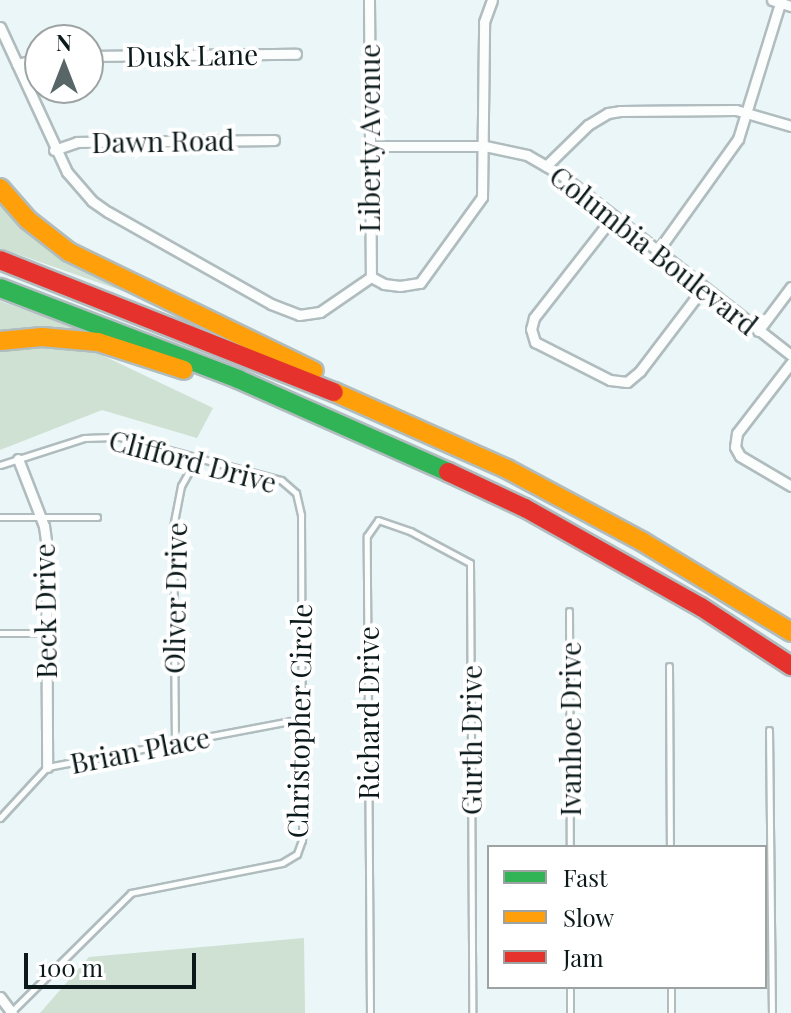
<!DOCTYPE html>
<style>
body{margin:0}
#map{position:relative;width:791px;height:1013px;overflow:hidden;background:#eaf6f7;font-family:"Playfair Display",serif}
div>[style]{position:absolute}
.green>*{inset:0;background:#cee1d2}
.roads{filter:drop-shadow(2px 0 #b0bcbe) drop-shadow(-2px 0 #b0bcbe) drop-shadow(0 2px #b0bcbe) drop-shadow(0 -2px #b0bcbe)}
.lane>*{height:5px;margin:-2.5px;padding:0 2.5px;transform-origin:2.5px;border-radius:2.5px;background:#fcfefe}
.street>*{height:9px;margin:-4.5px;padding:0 4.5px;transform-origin:4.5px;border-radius:4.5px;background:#fcfefe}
.fast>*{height:18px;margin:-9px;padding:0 9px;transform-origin:9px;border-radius:9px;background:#30b455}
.slow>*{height:18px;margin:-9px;padding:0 9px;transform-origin:9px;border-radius:9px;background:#ff9f0a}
.jam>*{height:18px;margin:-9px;padding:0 9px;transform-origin:9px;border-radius:9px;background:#e5322d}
span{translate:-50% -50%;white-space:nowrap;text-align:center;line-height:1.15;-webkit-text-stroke:8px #fff;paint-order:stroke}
.street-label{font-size:28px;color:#0b191a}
.legend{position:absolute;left:487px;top:845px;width:280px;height:144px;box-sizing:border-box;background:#fff;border:2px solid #9da3a3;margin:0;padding:10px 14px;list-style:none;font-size:24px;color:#0b191a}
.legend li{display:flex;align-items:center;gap:16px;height:40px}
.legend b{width:40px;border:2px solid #9da3a3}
.north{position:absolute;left:24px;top:24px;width:80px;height:80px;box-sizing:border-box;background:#fff;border:2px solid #9da3a3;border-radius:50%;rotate:0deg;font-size:22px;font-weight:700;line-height:32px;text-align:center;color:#0b191a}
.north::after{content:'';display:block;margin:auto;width:28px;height:36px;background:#596667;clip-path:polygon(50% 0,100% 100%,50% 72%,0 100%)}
.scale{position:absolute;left:24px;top:953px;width:172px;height:36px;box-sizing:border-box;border:4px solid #0b191a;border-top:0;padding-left:10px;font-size:24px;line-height:28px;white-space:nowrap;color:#0b191a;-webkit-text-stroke:6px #fff;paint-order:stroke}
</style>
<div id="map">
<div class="green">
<i style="clip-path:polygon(0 198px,138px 294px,137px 296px,0 248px)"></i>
<i style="clip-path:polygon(0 301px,83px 330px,36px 329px,0 334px)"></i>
<i style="clip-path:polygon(46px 345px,85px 347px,213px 408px,197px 438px,102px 410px,0 450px,0 349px)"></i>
<i style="clip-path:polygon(304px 938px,305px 1013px,40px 1013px,89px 957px)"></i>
</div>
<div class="roads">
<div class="lane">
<i style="left:0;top:465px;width:88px;rotate:-17.8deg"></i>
<i style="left:84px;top:438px;width:36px;rotate:-2deg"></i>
<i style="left:120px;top:437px;width:167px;rotate:15deg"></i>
<i style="left:281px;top:480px;width:20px;rotate:41deg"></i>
<i style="left:296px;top:493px;width:23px;rotate:77deg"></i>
<i style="left:301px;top:515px;width:325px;rotate:89.8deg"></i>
<i style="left:302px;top:840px;width:15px;rotate:110deg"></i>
<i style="left:297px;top:854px;width:17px;rotate:149deg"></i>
<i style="left:282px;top:863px;width:154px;rotate:168.8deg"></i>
<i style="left:131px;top:893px;width:169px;rotate:135.2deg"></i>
<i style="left:0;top:517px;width:97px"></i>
<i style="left:569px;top:611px;width:236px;rotate:89.8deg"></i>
<i style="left:0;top:633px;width:45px"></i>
<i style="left:669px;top:666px;width:181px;rotate:89.7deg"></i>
<i style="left:769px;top:730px;width:283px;rotate:89.4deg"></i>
<i style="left:175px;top:743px;width:216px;rotate:-90.5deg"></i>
<i style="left:173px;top:527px;width:42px;rotate:-79deg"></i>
<i style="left:181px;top:486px;width:33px;rotate:-61deg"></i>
<i style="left:0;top:818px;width:69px;rotate:-47.3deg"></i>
<i style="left:47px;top:767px;width:258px;rotate:-10.7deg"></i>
<i style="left:570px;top:987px;width:26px;rotate:90deg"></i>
<i style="left:671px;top:987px;width:26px;rotate:90deg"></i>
<i style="left:370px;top:1013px;width:477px;rotate:-90.4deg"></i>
<i style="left:367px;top:536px;width:19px;rotate:-55deg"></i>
<i style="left:378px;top:520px;width:34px;rotate:19deg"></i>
<i style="left:410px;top:531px;width:68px;rotate:28.1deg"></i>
<i style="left:470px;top:563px;width:450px;rotate:89.7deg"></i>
</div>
<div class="street">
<i style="left:369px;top:0;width:277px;rotate:89.6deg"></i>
<i style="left:772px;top:0;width:20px;rotate:18deg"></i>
<i style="left:0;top:27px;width:160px;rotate:65.2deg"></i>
<i style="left:67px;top:172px;width:38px;rotate:49deg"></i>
<i style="left:92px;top:201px;width:19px;rotate:35deg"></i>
<i style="left:108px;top:212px;width:187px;rotate:29.4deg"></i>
<i style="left:271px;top:304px;width:30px;rotate:21deg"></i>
<i style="left:299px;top:315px;width:21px;rotate:-8deg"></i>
<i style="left:320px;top:312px;width:62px;rotate:-34.5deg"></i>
<i style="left:88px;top:56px;width:208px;rotate:-0.6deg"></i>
<i style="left:17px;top:64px;width:24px;rotate:-12deg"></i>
<i style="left:369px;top:146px;width:116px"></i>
<i style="left:485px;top:146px;width:43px;rotate:12.1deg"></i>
<i style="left:527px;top:155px;width:38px;rotate:30deg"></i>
<i style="left:560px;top:174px;width:293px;rotate:38.1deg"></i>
<i style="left:54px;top:150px;width:24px;rotate:-19deg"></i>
<i style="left:77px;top:142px;width:197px;rotate:-0.6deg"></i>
<i style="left:546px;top:166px;width:59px;rotate:-44.3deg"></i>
<i style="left:588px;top:125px;width:23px;rotate:-31deg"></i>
<i style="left:608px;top:113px;width:12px;rotate:-9deg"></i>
<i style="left:620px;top:111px;width:116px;rotate:-0.5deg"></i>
<i style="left:736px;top:110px;width:57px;rotate:16.2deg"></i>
<i style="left:612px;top:218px;width:127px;rotate:128deg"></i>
<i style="left:534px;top:318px;width:11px;rotate:105deg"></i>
<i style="left:531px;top:329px;width:14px;rotate:73deg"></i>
<i style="left:535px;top:342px;width:84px;rotate:26.9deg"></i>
<i style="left:610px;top:380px;width:17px;rotate:7deg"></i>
<i style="left:627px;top:382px;width:17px;rotate:-40deg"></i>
<i style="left:640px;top:371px;width:104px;rotate:-52.8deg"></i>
<i style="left:657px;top:252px;width:139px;rotate:-54.4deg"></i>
<i style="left:738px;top:139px;width:145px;rotate:-72.8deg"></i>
<i style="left:371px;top:277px;width:15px;rotate:28deg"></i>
<i style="left:384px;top:284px;width:16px;rotate:7deg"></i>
<i style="left:400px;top:286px;width:20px;rotate:-9deg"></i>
<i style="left:420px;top:283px;width:106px;rotate:-54.2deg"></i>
<i style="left:482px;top:197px;width:175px;rotate:-89.3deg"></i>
<i style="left:484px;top:22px;width:23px;rotate:-70deg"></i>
<i style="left:758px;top:331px;width:55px;rotate:-53.1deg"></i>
<i style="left:791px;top:363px;width:88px;rotate:127.6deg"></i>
<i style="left:737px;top:433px;width:14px;rotate:98deg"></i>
<i style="left:735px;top:447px;width:10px;rotate:61deg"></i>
<i style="left:740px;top:456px;width:59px;rotate:30.5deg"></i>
<i style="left:18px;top:459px;width:72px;rotate:68.8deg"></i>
<i style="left:44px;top:526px;width:15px;rotate:82deg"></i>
<i style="left:46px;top:541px;width:226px;rotate:89.7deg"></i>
<i style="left:0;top:997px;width:20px;rotate:53deg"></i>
</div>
<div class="fast">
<i style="left:0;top:288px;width:255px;rotate:20.9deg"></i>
<i style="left:238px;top:379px;width:230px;rotate:23.9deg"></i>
</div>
<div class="slow">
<i style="left:0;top:188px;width:43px;rotate:48.8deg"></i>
<i style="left:28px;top:220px;width:52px;rotate:38deg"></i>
<i style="left:69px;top:252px;width:272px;rotate:25.9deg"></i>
<i style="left:0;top:341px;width:42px;rotate:-5.4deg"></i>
<i style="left:42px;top:337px;width:56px;rotate:5.1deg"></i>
<i style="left:98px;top:342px;width:90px;rotate:18deg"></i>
<i style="left:334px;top:392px;width:189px;rotate:24deg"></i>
<i style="left:507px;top:469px;width:154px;rotate:28.2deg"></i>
<i style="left:643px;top:542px;width:173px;rotate:31.3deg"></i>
</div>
<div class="jam">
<i style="left:0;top:260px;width:359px;rotate:21.6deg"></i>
<i style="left:448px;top:472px;width:85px;rotate:25.1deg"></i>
<i style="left:525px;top:508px;width:202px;rotate:29.4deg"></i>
<i style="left:701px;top:607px;width:108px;rotate:33.2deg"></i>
</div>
</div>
<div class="street-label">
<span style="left:192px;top:55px;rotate:-1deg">Dusk Lane</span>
<span style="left:369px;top:138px;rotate:-90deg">Liberty Avenue</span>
<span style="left:163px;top:141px;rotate:-1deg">Dawn Road</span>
<span style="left:654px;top:250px;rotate:38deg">Columbia Boulevard</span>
<span style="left:193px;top:461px;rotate:15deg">Clifford Drive</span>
<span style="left:175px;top:598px;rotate:-89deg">Oliver Drive</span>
<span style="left:45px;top:611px;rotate:-91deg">Beck Drive</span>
<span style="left:368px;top:713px;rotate:-90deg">Richard Drive</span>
<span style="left:299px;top:721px;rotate:-89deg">Christopher Circle</span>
<span style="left:570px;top:729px;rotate:-90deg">Ivanhoe Drive</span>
<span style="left:471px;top:740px;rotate:-90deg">Gurth Drive</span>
<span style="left:140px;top:750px;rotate:-11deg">Brian Place</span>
</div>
<ul class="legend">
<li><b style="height:10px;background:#30b455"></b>Fast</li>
<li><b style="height:10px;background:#ff9f0a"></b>Slow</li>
<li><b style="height:10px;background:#e5322d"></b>Jam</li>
</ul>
<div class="north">N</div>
<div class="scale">100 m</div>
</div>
